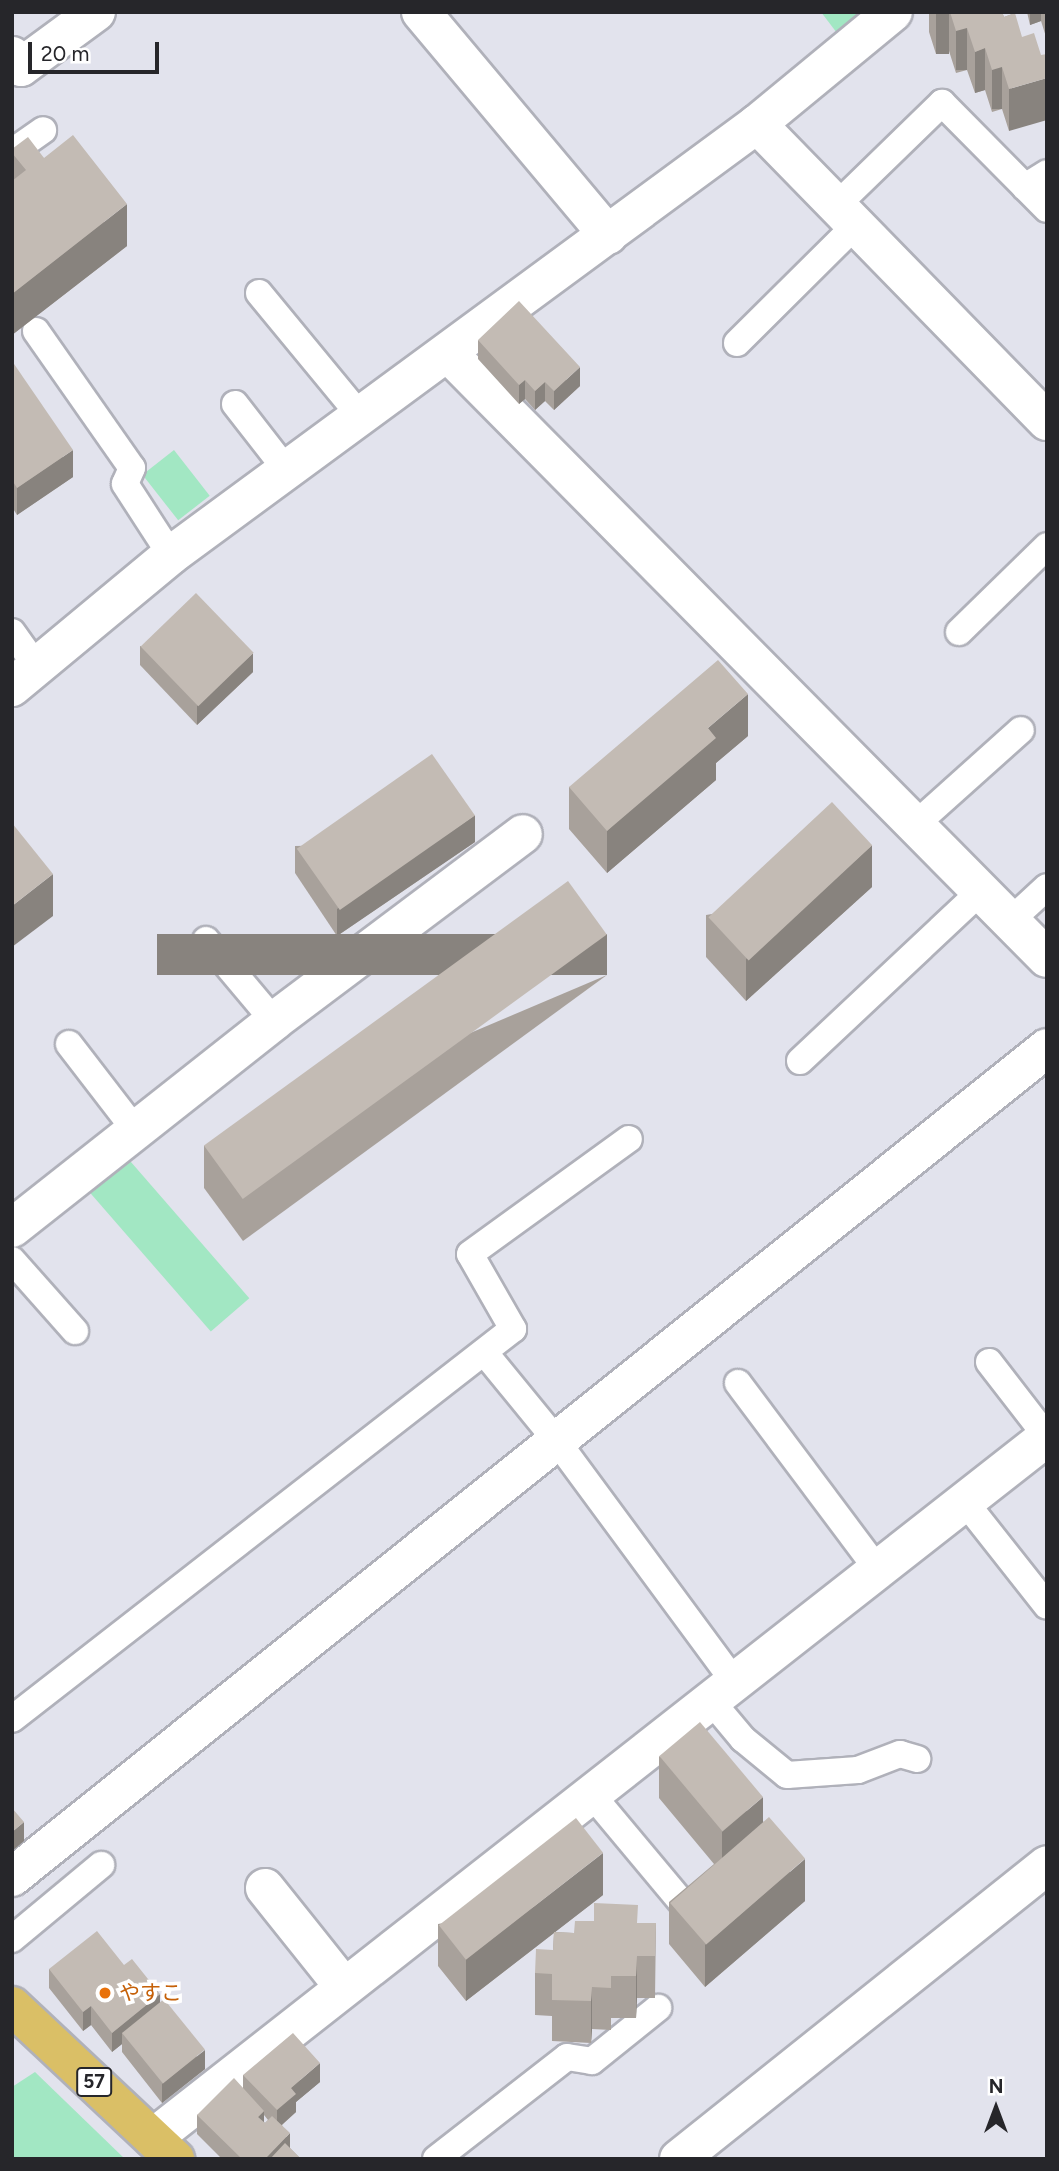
<!DOCTYPE html>
<meta charset="utf-8">
<style>
body{margin:0}
#map{position:relative;width:1059px;height:2171px;overflow:hidden;background:#e2e3ed;font-family:Figtree,"Noto Sans JP",sans-serif}
div>[style]{position:absolute}
.green>*{inset:0;background:#a2e7c3;transform-origin:0 0}
.roads{filter:drop-shadow(2px 0 #b0b1ba) drop-shadow(-2px 0 #b0b1ba) drop-shadow(0 2px #b0b1ba) drop-shadow(0 -2px #b0b1ba)}
.lane>*{height:26px;margin:-13px;padding:0 13px;transform-origin:13px;border-radius:13px;background:#fff}
.street>*{height:38px;margin:-19px;padding:0 19px;transform-origin:19px;border-radius:19px;background:#fff}
.primary>*{height:38px;margin:-19px;padding:0 19px;transform-origin:19px;border-radius:19px;background:#dabf66}
.wall>*{inset:0;background:#a8a19b}
.shaded-wall>*{inset:0;background:#88837e;transform-origin:0 0}
.building>*{inset:0;background:#c3bbb4;transform-origin:0 0}
.dots>*{width:19px;height:19px;translate:-50% -50%;box-sizing:border-box;border:4px solid #fff;border-radius:50%}
span{translate:-50% -50%;white-space:nowrap;text-align:center;line-height:1.15;-webkit-text-stroke:7px #fff;paint-order:stroke}
.shield-label span{padding:2px 5px;background:#fff;border:2px solid;border-radius:5px;-webkit-text-stroke-width:0}
.shield-label{font-size:19px;color:#26262a;font-weight:700}
.food-label{font-size:21px;color:#c56008}
.left{translate:0 -50%;text-align:left}
.frame{position:absolute;inset:0;border:14px solid #26262a;pointer-events:none}
.north{position:absolute;left:961px;top:2073px;width:70px;height:70px;-webkit-text-stroke:5px #fff;paint-order:stroke;rotate:0deg;font-size:19px;font-weight:700;line-height:28px;text-align:center;color:#26262a}
.north::after{content:'';display:block;margin:auto;width:24px;height:32px;background:#26262a;clip-path:polygon(50% 0,100% 100%,50% 72%,0 100%)}
.scale{position:absolute;left:28px;top:42px;width:131px;height:32px;box-sizing:border-box;border:4px solid #26262a;border-top:0;padding-left:9px;font-size:21px;line-height:24px;white-space:nowrap;color:#26262a;-webkit-text-stroke:5px #fff;paint-order:stroke}
</style>
<div id="map">
<div class="green">
<i style="clip-path:polygon(821px 12px,871px 12px,840px 37px)"></i>
<i style="left:174px;top:450px;width:58px;height:40px;rotate:52deg"></i>
<i style="left:124px;top:1154px;width:191px;height:51px;rotate:49deg"></i>
<i style="clip-path:polygon(35px 2072px,125px 2159px,12px 2159px,12px 2087px)"></i>
</div>
<div class="roads">
<div class="lane">
<i style="left:12px;top:152px;width:38px;rotate:-35deg"></i>
<i style="left:1025px;top:187px;width:26px;rotate:-32deg"></i>
<i style="left:836px;top:206px;width:148px;rotate:-44.2deg"></i>
<i style="left:942px;top:103px;width:149px;rotate:45.3deg"></i>
<i style="left:259px;top:293px;width:162px;rotate:50.5deg"></i>
<i style="left:36px;top:331px;width:167px;rotate:55deg"></i>
<i style="left:132px;top:468px;width:17px;rotate:114deg"></i>
<i style="left:125px;top:484px;width:85px;rotate:57.1deg"></i>
<i style="left:737px;top:343px;width:168px;rotate:-44.8deg"></i>
<i style="left:235px;top:404px;width:86px;rotate:52.1deg"></i>
<i style="left:12px;top:632px;width:43px;rotate:54.5deg"></i>
<i style="left:959px;top:632px;width:123px;rotate:-44.3deg"></i>
<i style="left:915px;top:825px;width:142px;rotate:-41.9deg"></i>
<i style="left:1010px;top:921px;width:50px;rotate:-42.6deg"></i>
<i style="left:206px;top:940px;width:106px;rotate:50deg"></i>
<i style="left:69px;top:1044px;width:110px;rotate:52.4deg"></i>
<i style="left:800px;top:1061px;width:248px;rotate:-43.2deg"></i>
<i style="left:12px;top:1260px;width:95px;rotate:48.4deg"></i>
<i style="left:484px;top:1352px;width:114px;rotate:50.7deg"></i>
<i style="left:556px;top:1440px;width:302px;rotate:53.6deg"></i>
<i style="left:989px;top:1362px;width:95px;rotate:52.3deg"></i>
<i style="left:738px;top:1383px;width:234px;rotate:53.2deg"></i>
<i style="left:965px;top:1502px;width:132px;rotate:51.7deg"></i>
<i style="left:712px;top:1702px;width:48px;rotate:50deg"></i>
<i style="left:743px;top:1739px;width:57px;rotate:39.3deg"></i>
<i style="left:787px;top:1775px;width:71px;rotate:-4deg"></i>
<i style="left:858px;top:1770px;width:45px;rotate:-20.9deg"></i>
<i style="left:900px;top:1754px;width:18px;rotate:16deg"></i>
<i style="left:12px;top:1719px;width:635px;rotate:-37.9deg"></i>
<i style="left:513px;top:1329px;width:86px;rotate:-119.8deg"></i>
<i style="left:470px;top:1254px;width:196px;rotate:-35.9deg"></i>
<i style="left:592px;top:1795px;width:150px;rotate:50.1deg"></i>
<i style="left:12px;top:1939px;width:116px;rotate:-39.7deg"></i>
<i style="left:436px;top:2159px;width:166px;rotate:-37.9deg"></i>
<i style="left:567px;top:2057px;width:25px;rotate:9deg"></i>
<i style="left:592px;top:2061px;width:85px;rotate:-38.8deg"></i>
</div>
<div class="street">
<i style="left:421px;top:12px;width:291px;rotate:50deg"></i>
<i style="left:12px;top:56px;width:14px;rotate:51deg"></i>
<i style="left:21px;top:67px;width:93px;rotate:-36.3deg"></i>
<i style="left:757px;top:124px;width:415px;rotate:45.7deg"></i>
<i style="left:449px;top:354px;width:850px;rotate:45.29deg"></i>
<i style="left:12px;top:687px;width:207px;rotate:-39.7deg"></i>
<i style="left:171px;top:555px;width:727px;rotate:-36.33deg"></i>
<i style="left:757px;top:124px;width:176px;rotate:-39.5deg"></i>
<i style="left:12px;top:1228px;width:334px;rotate:-38.3deg"></i>
<i style="left:274px;top:1021px;width:311px;rotate:-36.9deg"></i>
<i style="left:12px;top:1877px;width:1326px;rotate:-38.69deg"></i>
<i style="left:265px;top:1888px;width:127px;rotate:51.4deg"></i>
<i style="left:153px;top:2138px;width:1136px;rotate:-38.1deg"></i>
<i style="left:679px;top:2159px;width:471px;rotate:-38.6deg"></i>
</div>
<div class="primary">
<i style="left:12px;top:2006px;width:224px;rotate:43.2deg"></i>
</div>
</div>
<div class="wall">
<i style="clip-path:polygon(929px 12px,1002px 12px,1004px 17px,1015px 13px,1009px 131px,1002px 109px,992px 112px,985px 90px,975px 93px,967px 70px,956px 73px,949px 51px,936px 54px,929px 32px)"></i>
<i style="clip-path:polygon(1027px 12px,1047px 12px,1047px 40px,1041px 21px,1030px 25px)"></i>
<i style="clip-path:polygon(12px 149px,44px 158px,127px 246px,12px 335px)"></i>
<i style="clip-path:polygon(478px 340px,580px 386px,554px 410px,545px 401px,535px 410px,525px 399px,519px 404px,478px 359px)"></i>
<i style="clip-path:polygon(12px 361px,73px 477px,17px 515px,12px 507px)"></i>
<i style="clip-path:polygon(140px 646px,253px 672px,197px 725px,140px 665px)"></i>
<i style="clip-path:polygon(748px 736px,716px 763px,716px 780px,607px 873px,569px 829px,569px 787px)"></i>
<i style="clip-path:polygon(475px 842px,337px 936px,295px 873px,295px 846px)"></i>
<i style="clip-path:polygon(872px 887px,746px 1001px,706px 957px,706px 915px)"></i>
<i style="clip-path:polygon(607px 975px,243px 1241px,204px 1188px,204px 1146px)"></i>
<i style="clip-path:polygon(659px 1756px,763px 1821px,805px 1901px,705px 1987px,669px 1944px,669px 1902px,714px 1864px,659px 1798px)"></i>
<i style="clip-path:polygon(603px 1895px,555px 1932px,574px 1933px,638px 1923px,656px 1923px,655px 1998px,637px 1998px,636px 2018px,611px 2018px,611px 2030px,592px 2029px,591px 2043px,552px 2041px,552px 2016px,535px 2015px,535px 1973px,553px 1950px,554px 1933px,466px 2001px,438px 1966px,438px 1924px)"></i>
<i style="clip-path:polygon(124px 1965px,160px 2002px,205px 2069px,162px 2103px,122px 2052px,122px 2044px,112px 2052px,91px 2025px,83px 2031px,49px 1988px,49px 1969px)"></i>
<i style="clip-path:polygon(evenodd,243px 2075px,320px 2082px,296px 2102px,296px 2112px,282px 2125px,290px 2148px,301px 2159px,222px 2159px,197px 2134px,197px 2115px,243px 2089px,243px 2075px,264px 2115px,268px 2120px,265px 2123px,264px 2122px,264px 2115px)"></i>
</div>
<div class="shaded-wall">
<i style="left:936px;top:12px;width:13px;height:42px"></i>
<i style="clip-path:polygon(1030px 12px,1041px 12px,1041px 21px,1030px 25px)"></i>
<i style="left:967px;top:28px;width:42px;height:11px;rotate:90deg"></i>
<i style="clip-path:polygon(985px 48px,985px 90px,975px 93px,975px 52px)"></i>
<i style="left:1002px;top:67px;width:42px;height:10px;rotate:90deg"></i>
<i style="clip-path:polygon(1047px 78px,1047px 120px,1009px 131px,1009px 89px)"></i>
<i style="clip-path:polygon(127px 204px,127px 246px,12px 335px,12px 294px)"></i>
<i style="clip-path:polygon(580px 367px,580px 386px,554px 410px,554px 391px)"></i>
<i style="clip-path:polygon(525px 380px,525px 399px,519px 404px,519px 385px)"></i>
<i style="clip-path:polygon(545px 382px,545px 401px,535px 410px,535px 391px)"></i>
<i style="clip-path:polygon(73px 450px,73px 477px,17px 515px,17px 488px)"></i>
<i style="clip-path:polygon(253px 653px,253px 672px,197px 725px,197px 706px)"></i>
<i style="clip-path:polygon(748px 694px,748px 736px,716px 763px,716px 780px,607px 873px,607px 831px,708px 728px)"></i>
<i style="clip-path:polygon(475px 815px,475px 842px,337px 936px,337px 909px)"></i>
<i style="clip-path:polygon(872px 845px,872px 887px,746px 1001px,746px 959px)"></i>
<i style="clip-path:polygon(53px 874px,53px 916px,12px 947px,12px 906px)"></i>
<i style="left:607px;top:934px;width:41px;height:450px;rotate:90deg"></i>
<i style="clip-path:polygon(763px 1797px,763px 1839px,722px 1874px,722px 1832px)"></i>
<i style="clip-path:polygon(24px 1822px,24px 1841px,12px 1851px,12px 1832px)"></i>
<i style="clip-path:polygon(603px 1853px,603px 1895px,466px 2001px,466px 1959px)"></i>
<i style="clip-path:polygon(805px 1859px,805px 1901px,705px 1987px,705px 1945px)"></i>
<i style="clip-path:polygon(637px 1956px,637px 1998px,636px 2018px,636px 1976px)"></i>
<i style="clip-path:polygon(592px 1987px,592px 2029px,591px 2043px,591px 2001px)"></i>
<i style="clip-path:polygon(160px 1994px,160px 2013px,122px 2033px,122px 2044px,112px 2052px,112px 2033px)"></i>
<i style="clip-path:polygon(91px 2006px,91px 2025px,83px 2031px,83px 2012px)"></i>
<i style="clip-path:polygon(205px 2050px,205px 2069px,162px 2103px,162px 2084px)"></i>
<i style="clip-path:polygon(320px 2063px,320px 2082px,296px 2102px,296px 2112px,277px 2129px,277px 2110px,291px 2088px)"></i>
<i style="clip-path:polygon(264px 2111px,264px 2130px,258px 2117px)"></i>
<i style="clip-path:polygon(290px 2133px,290px 2152px,283px 2159px,265px 2159px)"></i>
</div>
<div class="building">
<i style="clip-path:polygon(950px 12px,1002px 12px,1004px 17px,1015px 13px,1022px 37px,1034px 33px,1041px 55px,1047px 54px,1047px 78px,1009px 89px,1002px 67px,992px 70px,985px 48px,975px 52px,967px 28px,956px 31px)"></i>
<i style="clip-path:polygon(73px 135px,127px 204px,12px 294px,12px 181px,26px 170px,12px 153px,12px 149px,28px 137px,44px 158px)"></i>
<i style="clip-path:polygon(519px 301px,580px 367px,554px 391px,545px 382px,535px 391px,525px 380px,519px 385px,478px 340px)"></i>
<i style="clip-path:polygon(12px 361px,73px 450px,17px 488px,12px 480px)"></i>
<i style="left:196px;top:593px;width:83px;height:77px;rotate:46deg"></i>
<i style="clip-path:polygon(718px 660px,748px 694px,708px 728px,716px 738px,607px 831px,569px 787px)"></i>
<i style="left:432px;top:754px;width:75px;height:165px;rotate:55deg"></i>
<i style="left:832px;top:802px;width:59px;height:169px;rotate:47deg"></i>
<i style="clip-path:polygon(12px 823px,53px 874px,12px 906px)"></i>
<i style="left:568px;top:881px;width:66px;height:450px;rotate:54deg"></i>
<i style="left:700px;top:1722px;width:98px;height:53px;rotate:50deg"></i>
<i style="clip-path:polygon(12px 1808px,24px 1822px,12px 1832px)"></i>
<i style="left:769px;top:1817px;width:55px;height:131px;rotate:49deg"></i>
<i style="left:576px;top:1818px;width:44px;height:174px;rotate:52deg"></i>
<i style="clip-path:polygon(594px 1903px,638px 1905px,637px 1923px,656px 1923px,655px 1956px,637px 1956px,636px 1976px,611px 1976px,611px 1988px,592px 1987px,591px 2001px,552px 2000px,552px 1974px,535px 1973px,536px 1949px,553px 1950px,554px 1932px,574px 1933px,575px 1921px,594px 1921px)"></i>
<i style="clip-path:polygon(97px 1931px,124px 1965px,132px 1959px,160px 1994px,112px 2033px,91px 2006px,83px 2012px,49px 1969px)"></i>
<i style="left:164px;top:1999px;width:65px;height:54px;rotate:51deg"></i>
<i style="clip-path:polygon(293px 2033px,320px 2063px,291px 2088px,296px 2094px,277px 2110px,243px 2075px)"></i>
<i style="clip-path:polygon(234px 2078px,264px 2111px,258px 2117px,265px 2123px,272px 2116px,290px 2133px,265px 2159px,242px 2159px,197px 2115px)"></i>
<i style="clip-path:polygon(285px 2143px,301px 2159px,270px 2159px)"></i>
</div>
<div class="dots">
<i style="left:105px;top:1993px;background:#e8710a"></i>
</div>
<div class="shield-label">
<span style="left:94px;top:2082px">57</span>
</div>
<div class="food-label">
<span class="left" style="left:119px;top:1993px">やすこ</span>
</div>
<div class="frame"></div>
<div class="north">N</div>
<div class="scale">20 m</div>
</div>
